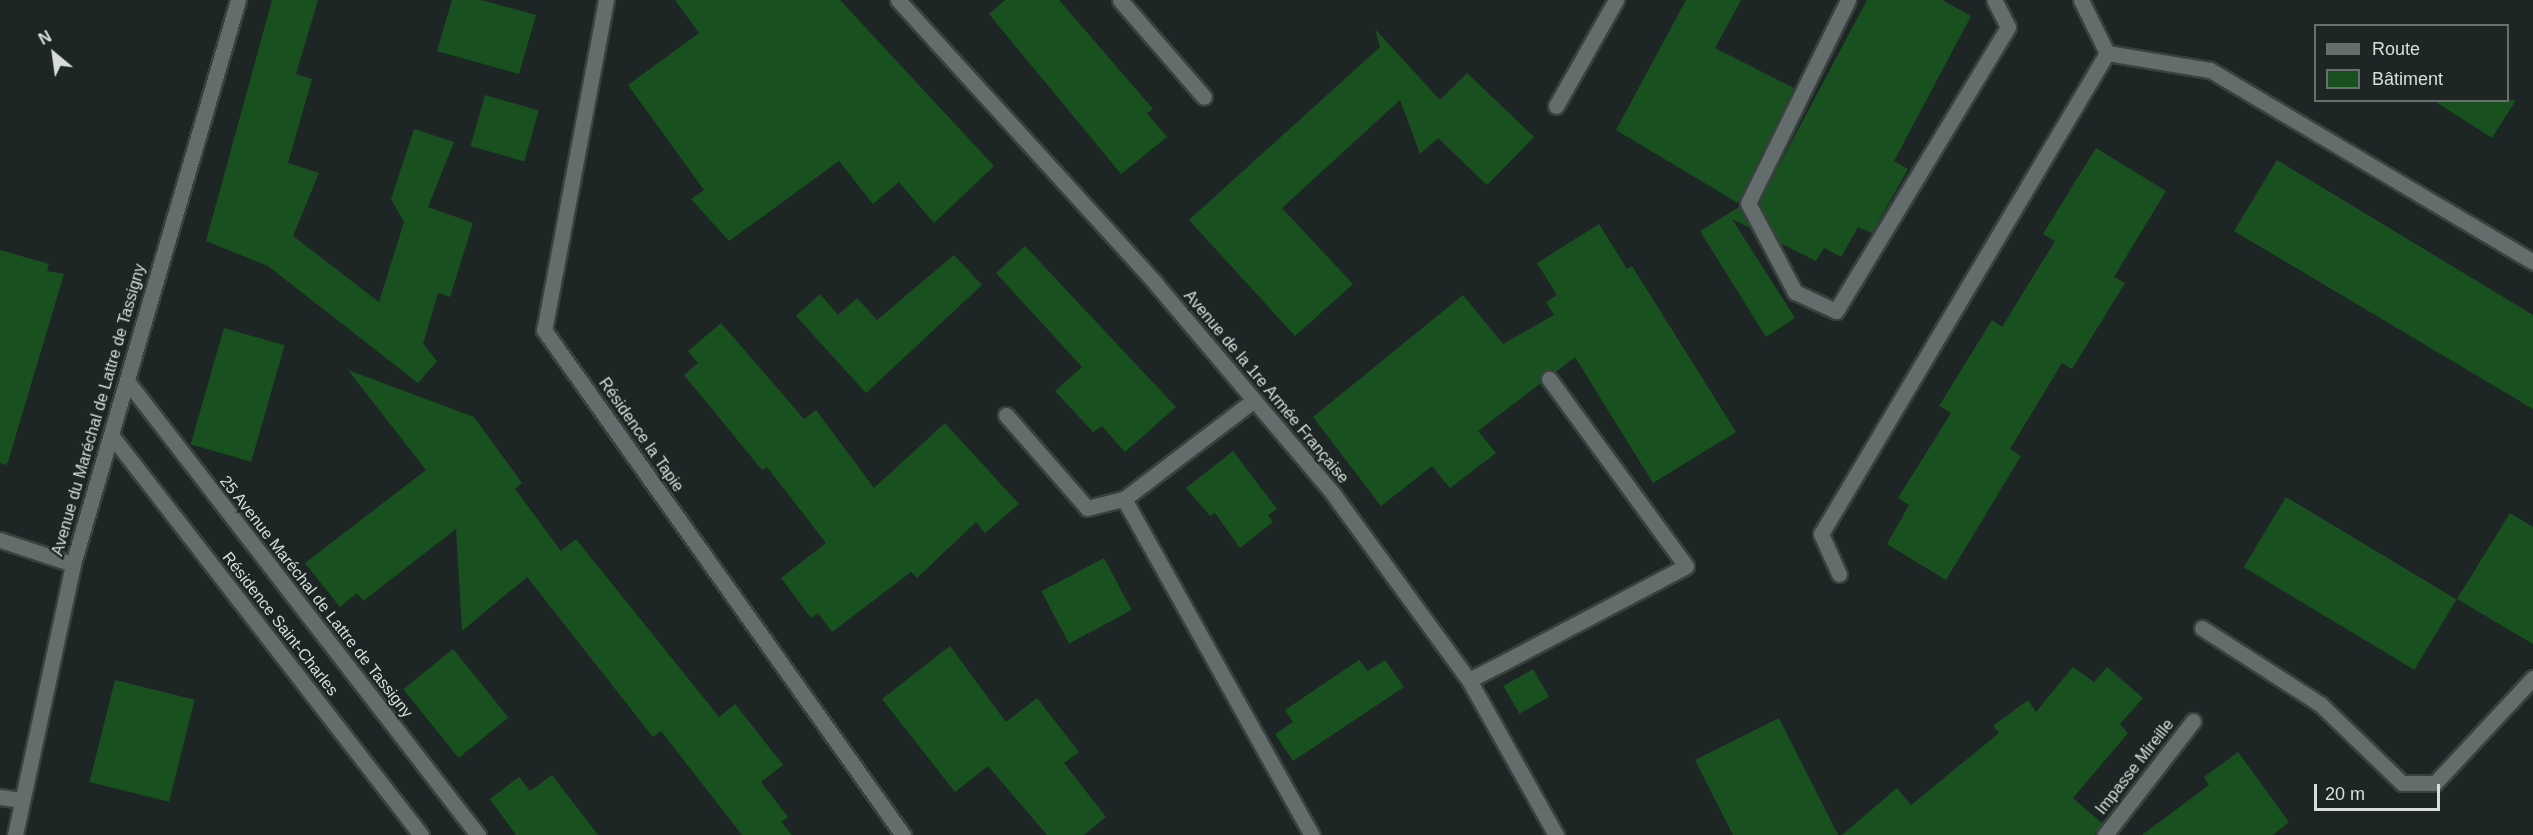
<!DOCTYPE html>
<meta charset="utf-8">
<style>
body{margin:0}
#map{position:relative;width:2533px;height:835px;overflow:hidden;background:#1d2624;font-family:Arial,sans-serif}
div>[style]{position:absolute}
.building>*{inset:0;background:#18511f;transform-origin:0 0}
.roads{filter:drop-shadow(2px 0 #39413f) drop-shadow(-2px 0 #39413f) drop-shadow(0 2px #39413f) drop-shadow(0 -2px #39413f)}
.lane>*{height:15px;margin:-7.5px;padding:0 7.5px;transform-origin:7.5px;border-radius:7.5px;background:#636d6b}
.street>*{height:15px;margin:-7.5px;padding:0 7.5px;transform-origin:7.5px;border-radius:7.5px;background:#636d6b}
.secondary>*{height:15px;margin:-7.5px;padding:0 7.5px;transform-origin:7.5px;border-radius:7.5px;background:#636d6b}
span{translate:-50% -50%;white-space:nowrap;text-align:center;line-height:1.15;-webkit-text-stroke:4.5px #1d2624;paint-order:stroke}
.street-label{font-size:16px;color:#d9dedd}
.legend{position:absolute;left:2314px;top:24px;width:195px;height:78px;box-sizing:border-box;background:#1d2624;border:2px solid #68706e;margin:0;padding:8px 10px;list-style:none;font-size:18px;color:#d9dedd}
.legend li{display:flex;align-items:center;gap:12px;height:30px}
.legend b{width:30px;border:2px solid #68706e}
.north{position:absolute;left:24px;top:24px;width:60px;height:60px;-webkit-text-stroke:4px #1d2624;paint-order:stroke;rotate:331deg;font-size:16px;font-weight:700;line-height:24px;text-align:center;color:#d9dedd}
.north::after{content:'';display:block;margin:auto;width:21px;height:27px;background:#d9dedd;clip-path:polygon(50% 0,100% 100%,50% 72%,0 100%)}
.scale{position:absolute;left:2314px;top:784px;width:126px;height:27px;box-sizing:border-box;border:3px solid #d9dedd;border-top:0;padding-left:8px;font-size:18px;line-height:21px;white-space:nowrap;color:#d9dedd;-webkit-text-stroke:4px #1d2624;paint-order:stroke}
</style>
<div id="map">
<div class="building">
<i style="clip-path:polygon(272px 0,318px 0,296px 74px,312px 79px,288px 163px,319px 173px,293px 236px,379px 302px,404px 222px,391px 199px,414px 129px,454px 142px,428px 207px,473px 223px,450px 297px,438px 293px,423px 344px,437px 361px,418px 383px,268px 266px,206px 241px)"></i>
<i style="clip-path:polygon(452px 0,481px 0,536px 15px,519px 74px,437px 51px)"></i>
<i style="clip-path:polygon(675px 0,840px 0,994px 166px,934px 223px,899px 182px,873px 204px,839px 161px,729px 241px,691px 199px,704px 190px,628px 85px,699px 33px)"></i>
<i style="clip-path:polygon(1005px 0,1059px 0,1153px 109px,1147px 113px,1167px 137px,1121px 174px,989px 14px)"></i>
<i style="clip-path:polygon(1686px 0,1741px 0,1715px 48px,1794px 88px,1738px 203px,1616px 130px)"></i>
<i style="clip-path:polygon(1867px 0,1942px 0,1971px 16px,1894px 161px,1908px 169px,1872px 233px,1858px 227px,1841px 257px,1824px 248px,1816px 261px,1780px 243px,1759px 203px)"></i>
<i style="clip-path:polygon(1375px 29px,1440px 100px,1467px 73px,1534px 137px,1487px 185px,1438px 138px,1420px 154px,1400px 100px,1282px 208px,1353px 284px,1295px 336px,1189px 220px,1380px 47px)"></i>
<i style="left:485px;top:95px;width:56px;height:53px;rotate:16deg"></i>
<i style="clip-path:polygon(2433px 100px,2516px 100px,2492px 138px)"></i>
<i style="clip-path:polygon(2096px 148px,2166px 191px,2114px 277px,2125px 283px,2072px 369px,2062px 363px,2010px 449px,2021px 456px,1946px 580px,1887px 544px,1909px 505px,1898px 498px,1951px 413px,1939px 406px,1992px 320px,2002px 327px,2055px 241px,2043px 234px)"></i>
<i style="clip-path:polygon(2277px 160px,2533px 315px,2533px 409px,2234px 231px)"></i>
<i style="clip-path:polygon(1739px 207px,1750px 228px,1732px 219px,1795px 318px,1766px 337px,1700px 231px)"></i>
<i style="clip-path:polygon(1599px 224px,1627px 269px,1632px 266px,1736px 432px,1653px 483px,1575px 357px,1556px 372px,1543px 372px,1541px 383px,1478px 431px,1496px 453px,1450px 488px,1432px 466px,1381px 506px,1313px 417px,1463px 295px,1503px 344px,1554px 315px,1546px 302px,1557px 295px,1537px 263px)"></i>
<i style="clip-path:polygon(1025px 246px,1176px 407px,1125px 452px,1102px 426px,1093px 432px,1055px 391px,1082px 367px,996px 273px)"></i>
<i style="clip-path:polygon(0 250px,49px 264px,47px 271px,64px 274px,7px 465px,0 463px)"></i>
<i style="clip-path:polygon(954px 255px,982px 285px,866px 393px,796px 316px,820px 294px,838px 315px,857px 298px,877px 320px)"></i>
<i style="clip-path:polygon(721px 323px,804px 419px,816px 410px,874px 488px,945px 423px,1019px 504px,985px 533px,976px 522px,917px 578px,911px 572px,832px 632px,818px 613px,811px 618px,781px 578px,826px 543px,767px 467px,762px 470px,684px 375px,698px 363px,688px 351px)"></i>
<i style="left:224px;top:328px;width:63px;height:121px;rotate:16deg"></i>
<i style="clip-path:polygon(348px 370px,474px 417px,522px 483px,515px 489px,561px 551px,576px 539px,719px 717px,735px 704px,783px 765px,761px 782px,788px 817px,781px 822px,792px 835px,742px 835px,661px 731px,653px 737px,527px 577px,462px 631px,456px 529px,363px 601px,357px 593px,340px 607px,305px 563px,426px 470px)"></i>
<i style="clip-path:polygon(1233px 451px,1277px 509px,1268px 515px,1273px 522px,1240px 548px,1215px 513px,1210px 516px,1186px 488px)"></i>
<i style="left:2286px;top:497px;width:199px;height:82px;rotate:31deg"></i>
<i style="clip-path:polygon(2510px 513px,2533px 527px,2533px 644px,2457px 599px)"></i>
<i style="left:1104px;top:558px;width:59px;height:71px;rotate:62deg"></i>
<i style="clip-path:polygon(950px 646px,1006px 722px,1037px 698px,1079px 752px,1064px 763px,1106px 817px,1084px 835px,1047px 835px,988px 766px,955px 792px,882px 699px)"></i>
<i style="left:453px;top:649px;width:88px;height:64px;rotate:51deg"></i>
<i style="clip-path:polygon(1359px 660px,1368px 671px,1385px 660px,1404px 687px,1293px 761px,1275px 734px,1293px 722px,1285px 710px)"></i>
<i style="clip-path:polygon(2073px 667px,2094px 682px,2107px 667px,2143px 698px,2120px 724px,2128px 733px,2073px 798px,2102px 823px,2095px 835px,1842px 835px,1897px 788px,1911px 805px,1999px 733px,1993px 726px,2028px 700px,2036px 712px)"></i>
<i style="left:1533px;top:669px;width:32px;height:34px;rotate:60deg"></i>
<i style="left:115px;top:680px;width:82px;height:105px;rotate:14deg"></i>
<i style="clip-path:polygon(1779px 718px,1838px 835px,1733px 835px,1695px 760px)"></i>
<i style="clip-path:polygon(2238px 752px,2289px 822px,2273px 835px,2142px 835px,2209px 785px,2204px 777px)"></i>
<i style="clip-path:polygon(552px 775px,598px 835px,516px 835px,490px 799px,519px 777px,530px 791px)"></i>
</div>
<div class="roads">
<div class="lane">
<i style="left:1120px;top:0;width:128px;rotate:49.1deg"></i>
<i style="left:2081px;top:0;width:59px;rotate:63.9deg"></i>
<i style="left:2107px;top:53px;width:104px;rotate:9.4deg"></i>
<i style="left:2210px;top:70px;width:376px;rotate:30.7deg"></i>
<i style="left:1839px;top:574px;width:44px;rotate:-114.2deg"></i>
<i style="left:1821px;top:534px;width:560px;rotate:-59.26deg"></i>
<i style="left:2202px;top:628px;width:140px;rotate:32.8deg"></i>
<i style="left:2320px;top:704px;width:114px;rotate:43.9deg"></i>
<i style="left:2402px;top:783px;width:33px"></i>
<i style="left:2435px;top:783px;width:144px;rotate:-47deg"></i>
<i style="left:1508px;top:660px;width:201px;rotate:-27.8deg"></i>
<i style="left:1686px;top:566px;width:232px;rotate:-126.2deg"></i>
<i style="left:0;top:797px;width:22px;rotate:8deg"></i>
</div>
<div class="street">
<i style="left:606px;top:0;width:336px;rotate:100.6deg"></i>
<i style="left:544px;top:330px;width:620px;rotate:54.59deg"></i>
<i style="left:1848px;top:0;width:226px;rotate:116.2deg"></i>
<i style="left:1748px;top:203px;width:101px;rotate:62.2deg"></i>
<i style="left:1795px;top:292px;width:45px;rotate:24.9deg"></i>
<i style="left:1836px;top:311px;width:332px;rotate:-58.8deg"></i>
<i style="left:2008px;top:27px;width:30px;rotate:-117deg"></i>
<i style="left:1556px;top:106px;width:122px;rotate:-60.5deg"></i>
<i style="left:127px;top:381px;width:574px;rotate:52.29deg"></i>
<i style="left:1254px;top:400px;width:163px;rotate:142.7deg"></i>
<i style="left:1124px;top:499px;width:385px;rotate:60.8deg"></i>
<i style="left:1006px;top:415px;width:123px;rotate:48.9deg"></i>
<i style="left:1087px;top:508px;width:38px;rotate:-14deg"></i>
<i style="left:111px;top:435px;width:506px;rotate:52.22deg"></i>
<i style="left:0;top:540px;width:77px;rotate:18.2deg"></i>
<i style="left:1469px;top:680px;width:44px;rotate:-27.1deg"></i>
<i style="left:2105px;top:835px;width:144px;rotate:-52.3deg"></i>
</div>
<div class="secondary">
<i style="left:898px;top:0;width:384px;rotate:47.7deg"></i>
<i style="left:1156px;top:284px;width:271px;rotate:49.8deg"></i>
<i style="left:1331px;top:491px;width:234px;rotate:53.9deg"></i>
<i style="left:1469px;top:680px;width:178px;rotate:60.7deg"></i>
<i style="left:15px;top:835px;width:277px;rotate:-77.9deg"></i>
<i style="left:73px;top:564px;width:588px;rotate:-73.69deg"></i>
</div>
</div>
<div class="street-label">
<span style="left:1266px;top:387px;rotate:50deg">Avenue de la 1re Armée Française</span>
<span style="left:99px;top:410px;rotate:-74deg">Avenue du Maréchal de Lattre de Tassigny</span>
<span style="left:641px;top:435px;rotate:55deg">Résidence la Tapie</span>
<span style="left:316px;top:597px;rotate:52deg">25 Avenue Maréchal de Lattre de Tassigny</span>
<span style="left:280px;top:624px;rotate:52deg">Résidence Saint-Charles</span>
<span style="left:2135px;top:767px;rotate:-52deg">Impasse Mireille</span>
</div>
<ul class="legend">
<li><b style="height:8px;background:#636d6b"></b>Route</li>
<li><b style="height:16px;background:#18511f"></b>Bâtiment</li>
</ul>
<div class="north">N</div>
<div class="scale">20 m</div>
</div>
